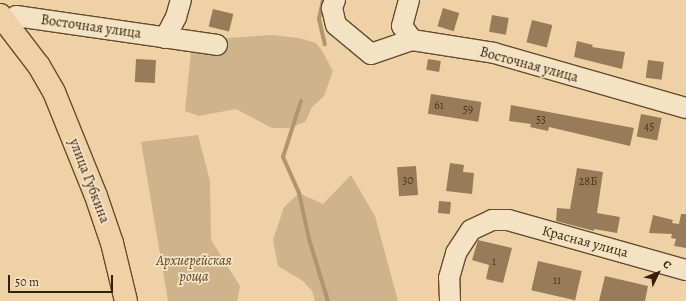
<!DOCTYPE html>
<meta charset="utf-8">
<style>
body{margin:0}
#map{position:relative;width:686px;height:301px;overflow:hidden;background:#eed2a6;font-family:Alegreya,serif}
div>[style]{position:absolute}
.green>*{inset:0;background:#cfb38b}
.stream>*{height:4px;margin:-2px;padding:0 2px;transform-origin:2px;border-radius:2px;background:#b0956f}
.building>*{inset:0;background:#977c59;transform-origin:0 0}
.roads{filter:drop-shadow(1px 0 #664b2d) drop-shadow(-1px 0 #664b2d) drop-shadow(0 1px #664b2d) drop-shadow(0 -1px #664b2d)}
.minor>*{height:20px;margin:-10px;padding:0 10px;transform-origin:10px;border-radius:10px;background:#f4e2c5}
.major>*{height:22px;margin:-11px;padding:0 11px;transform-origin:11px;border-radius:11px;background:#eed2a6}
span{translate:-50% -50%;white-space:nowrap;text-align:center;line-height:1.15;-webkit-text-stroke:3.5px #f4e2c5;paint-order:stroke}
.number-label{font-size:12px;color:#50361a}
.number-label span{-webkit-text-stroke-width:0}
.street-label{font-size:14px;color:#381e05}
.park-label{font-size:14px;color:#5e4326;font-style:italic}
.north{position:absolute;left:638px;top:253px;width:40px;height:40px;-webkit-text-stroke:3px #f4e2c5;paint-order:stroke;rotate:47deg;font-size:11px;font-weight:700;line-height:16px;text-align:center;color:#381e05}
.north::after{content:'';display:block;margin:auto;width:14px;height:18px;background:#381e05;clip-path:polygon(50% 0,100% 100%,50% 72%,0 100%)}
.scale{position:absolute;left:8px;top:275px;width:105px;height:18px;box-sizing:border-box;border:2px solid #381e05;border-top:0;padding-left:5px;font-size:12px;line-height:14px;white-space:nowrap;color:#381e05;-webkit-text-stroke:3px #f4e2c5;paint-order:stroke}
</style>
<div id="map">
<div class="green">
<i style="clip-path:polygon(271px 35px,299px 38px,316px 43px,321px 49px,333px 71px,324px 96px,312px 107px,305px 122px,289px 128px,272px 128px,236px 109px,199px 116px,185px 111px,191px 51px,203px 40px)"></i>
<i style="clip-path:polygon(198px 135px,210px 181px,211px 240px,240px 286px,237px 301px,168px 301px,141px 142px)"></i>
<i style="clip-path:polygon(351px 175px,375px 216px,398px 301px,315px 301px,312px 291px,303px 281px,278px 266px,273px 240px,284px 207px,299px 193px,323px 204px)"></i>
</div>
<div class="stream">
<i style="left:323px;top:0;width:19px;rotate:102deg"></i>
<i style="left:319px;top:19px;width:26px;rotate:77deg"></i>
<i style="left:301px;top:101px;width:59px;rotate:107.8deg"></i>
<i style="left:283px;top:157px;width:39px;rotate:66deg"></i>
<i style="left:299px;top:193px;width:47px;rotate:77.7deg"></i>
<i style="left:309px;top:239px;width:65px;rotate:73deg"></i>
</div>
<div class="building">
<i style="left:443px;top:8px;width:17px;height:19px;rotate:17deg"></i>
<i style="left:213px;top:9px;width:21px;height:18px;rotate:14deg"></i>
<i style="left:492px;top:15px;width:17px;height:17px;rotate:10deg"></i>
<i style="left:532px;top:20px;width:21px;height:23px;rotate:14deg"></i>
<i style="clip-path:polygon(577px 41px,593px 45px,592px 47px,625px 52px,622px 69px,574px 57px)"></i>
<i style="left:136px;top:59px;width:20px;height:23px;rotate:3deg"></i>
<i style="left:428px;top:59px;width:13px;height:11px;rotate:9deg"></i>
<i style="left:648px;top:60px;width:16px;height:18px;rotate:7deg"></i>
<i style="left:431px;top:94px;width:51px;height:20px;rotate:9deg"></i>
<i style="clip-path:polygon(511px 105px,634px 128px,630px 146px,549px 127px,548px 131px,530px 127px,531px 124px,509px 121px)"></i>
<i style="left:641px;top:114px;width:21px;height:23px;rotate:11deg"></i>
<i style="clip-path:polygon(450px 163px,464px 165px,463px 172px,474px 173px,472px 194px,446px 191px)"></i>
<i style="left:416px;top:166px;width:29px;height:19px;rotate:86deg"></i>
<i style="clip-path:polygon(577px 168px,603px 172px,597px 213px,620px 217px,617px 233px,594px 229px,594px 231px,556px 221px,557px 208px,570px 209px)"></i>
<i style="left:439px;top:201px;width:12px;height:12px;rotate:5deg"></i>
<i style="clip-path:polygon(681px 214px,686px 214px,686px 248px,674px 246px,676px 239px,671px 238px,672px 234px,649px 233px,653px 215px,673px 220px,672px 223px,679px 224px)"></i>
<i style="clip-path:polygon(478px 240px,512px 248px,503px 283px,486px 279px,489px 265px,472px 260px)"></i>
<i style="left:538px;top:261px;width:45px;height:30px;rotate:13deg"></i>
<i style="clip-path:polygon(605px 276px,648px 286px,645px 301px,599px 301px)"></i>
</div>
<div class="roads">
<div class="minor">
<i style="left:335px;top:0;width:9px;rotate:111deg"></i>
<i style="left:332px;top:8px;width:17px;rotate:77deg"></i>
<i style="left:336px;top:25px;width:45px;rotate:39.6deg"></i>
<i style="left:371px;top:54px;width:43px;rotate:-18.9deg"></i>
<i style="left:412px;top:40px;width:83px;rotate:9deg"></i>
<i style="left:494px;top:53px;width:200px;rotate:16deg"></i>
<i style="left:409px;top:0;width:27px;rotate:105deg"></i>
<i style="left:402px;top:26px;width:17px;rotate:54deg"></i>
<i style="left:16px;top:16px;width:203px;rotate:8.2deg"></i>
<i style="left:165px;top:38px;width:24px;rotate:-62deg"></i>
<i style="left:176px;top:17px;width:18px;rotate:-74deg"></i>
<i style="left:450px;top:301px;width:23px;rotate:-92deg"></i>
<i style="left:449px;top:278px;width:26px;rotate:-74deg"></i>
<i style="left:456px;top:253px;width:27px;rotate:-57deg"></i>
<i style="left:471px;top:230px;width:23px;rotate:-25deg"></i>
<i style="left:492px;top:220px;width:16px"></i>
<i style="left:508px;top:220px;width:185px;rotate:15.7deg"></i>
</div>
<div class="major">
<i style="left:0;top:15px;width:64px;rotate:52.6deg"></i>
<i style="left:39px;top:66px;width:30px;rotate:60deg"></i>
<i style="left:54px;top:92px;width:112px;rotate:68deg"></i>
<i style="left:96px;top:196px;width:50px;rotate:71.2deg"></i>
<i style="left:112px;top:243px;width:60px;rotate:76.4deg"></i>
</div>
</div>
<div class="number-label">
<span style="left:439px;top:106px">61</span>
<span style="left:468px;top:110px">59</span>
<span style="left:541px;top:120px">53</span>
<span style="left:649px;top:127px">45</span>
<span style="left:408px;top:181px">30</span>
<span style="left:588px;top:182px">28Б</span>
<span style="left:494px;top:262px">1</span>
<span style="left:557px;top:281px">11</span>
</div>
<div class="street-label">
<span style="left:91px;top:27px;rotate:8deg">Восточная улица</span>
<span style="left:529px;top:65px;rotate:15deg">Восточная улица</span>
<span style="left:89px;top:181px;rotate:69deg">улица Губкина</span>
<span style="left:585px;top:242px;rotate:15deg">Красная улица</span>
</div>
<div class="park-label">
<span style="left:194px;top:269px">Архиерейская<br>роща</span>
</div>
<div class="north">С</div>
<div class="scale">50 m</div>
</div>
